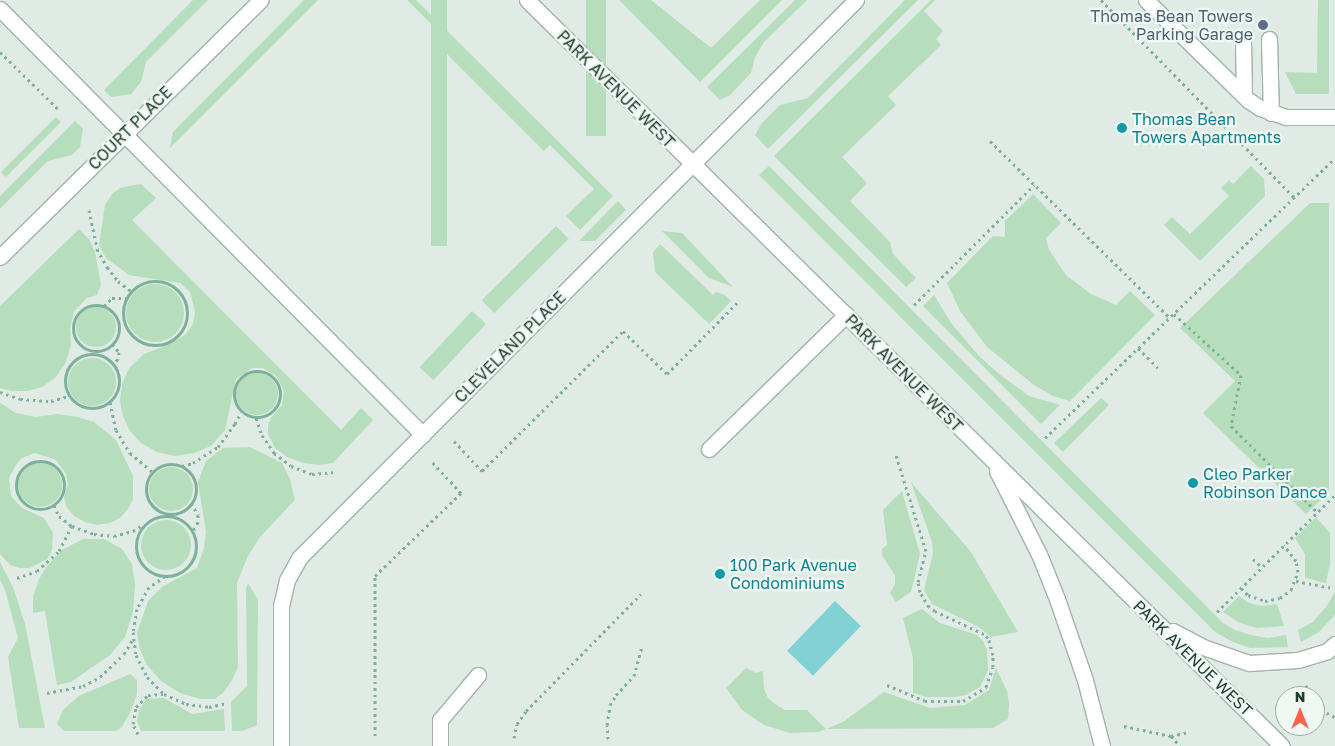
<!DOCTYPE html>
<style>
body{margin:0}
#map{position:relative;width:1335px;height:746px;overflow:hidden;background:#dfebe4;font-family:"Golos Text",sans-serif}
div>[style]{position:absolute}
.green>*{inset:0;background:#b6debc;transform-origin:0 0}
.round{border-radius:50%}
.water>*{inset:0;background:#82d2d5;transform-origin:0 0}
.path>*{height:3px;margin-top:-1.5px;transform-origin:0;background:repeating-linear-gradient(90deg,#7db19b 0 2.5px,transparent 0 6.5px)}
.path>.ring{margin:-1.5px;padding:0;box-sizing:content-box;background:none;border:3px solid #7db19b;border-radius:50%}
.roads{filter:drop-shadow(1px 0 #a2b3ab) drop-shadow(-1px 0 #a2b3ab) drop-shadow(0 1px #a2b3ab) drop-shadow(0 -1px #a2b3ab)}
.lane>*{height:15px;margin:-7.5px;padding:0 7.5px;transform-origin:7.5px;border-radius:7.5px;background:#fff}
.street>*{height:15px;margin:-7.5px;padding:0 7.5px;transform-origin:7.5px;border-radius:7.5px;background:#fff}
.secondary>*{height:15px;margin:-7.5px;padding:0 7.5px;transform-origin:7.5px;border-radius:7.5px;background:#fff}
.dots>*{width:14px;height:14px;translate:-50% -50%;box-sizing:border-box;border:2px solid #eff8f3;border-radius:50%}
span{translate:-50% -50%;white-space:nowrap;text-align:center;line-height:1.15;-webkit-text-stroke:4.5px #eff8f3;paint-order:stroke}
.service-label{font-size:16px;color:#4e5e75}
.right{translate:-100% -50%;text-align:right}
.street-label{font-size:16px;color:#1f3c31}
.culture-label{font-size:16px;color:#0d838f}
.left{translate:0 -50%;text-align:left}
.north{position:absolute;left:1275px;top:686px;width:50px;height:50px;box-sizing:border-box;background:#eff8f3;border:1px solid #9cada5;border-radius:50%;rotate:0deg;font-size:14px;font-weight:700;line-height:20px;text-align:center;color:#1f3c31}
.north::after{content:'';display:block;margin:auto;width:18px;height:22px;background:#fb634d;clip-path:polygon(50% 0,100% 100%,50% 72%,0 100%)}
</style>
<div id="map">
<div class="green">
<i style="clip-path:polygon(193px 0,208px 0,146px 62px,141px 82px,131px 94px,111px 97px,104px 90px)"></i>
<i style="clip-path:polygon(304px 0,318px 0,170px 148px,173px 132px)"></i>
<i style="clip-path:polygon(407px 0,416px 0,613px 196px,580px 230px,566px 216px,594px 189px,550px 145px,544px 151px,435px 42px,442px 35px)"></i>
<i style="left:431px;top:0;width:16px;height:246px"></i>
<i style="left:586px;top:0;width:20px;height:136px"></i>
<i style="clip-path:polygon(619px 0,651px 0,711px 48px,760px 0,782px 0,700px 82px)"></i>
<i style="clip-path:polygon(795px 0,807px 0,764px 42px,755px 57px,751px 73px,730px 95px,720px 100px,707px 87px)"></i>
<i style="clip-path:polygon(905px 0,918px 0,768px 149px,755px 135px,762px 123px,780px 105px,808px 98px)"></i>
<i style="clip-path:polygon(931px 0,935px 0,924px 11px,943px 31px,936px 39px,941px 45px,888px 96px,896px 105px,842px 157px,867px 183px,850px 201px,890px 242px,893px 254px,916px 278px,906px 287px,774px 156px)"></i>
<i style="clip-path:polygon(1318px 0,1329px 0,1329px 94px,1296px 94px,1285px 72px,1317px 73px)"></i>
<i style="left:56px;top:117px;width:7px;height:78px;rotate:45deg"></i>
<i style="clip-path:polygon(75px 121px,83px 129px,80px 147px,72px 155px,48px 161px,0 209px,0 196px)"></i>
<i style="clip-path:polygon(769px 166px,1223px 623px,1235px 630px,1251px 635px,1268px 638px,1286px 635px,1288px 647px,1250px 648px,1231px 641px,1214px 631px,759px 175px)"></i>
<i style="clip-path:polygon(1251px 166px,1264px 179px,1265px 196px,1200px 261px,1164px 225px,1172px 217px,1190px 234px,1229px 196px,1221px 188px,1229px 180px,1233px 184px)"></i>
<i style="clip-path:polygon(141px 184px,156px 198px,132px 220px,341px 430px,361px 408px,373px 420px,333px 463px,319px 465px,304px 463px,287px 457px,275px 448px,268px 434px,268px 426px,271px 418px,282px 405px,284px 391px,277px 377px,263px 368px,252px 368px,236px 379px,225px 430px,211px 446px,194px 453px,175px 456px,157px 452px,141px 443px,130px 431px,123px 416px,120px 401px,122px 384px,129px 368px,144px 354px,168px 345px,185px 335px,193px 324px,195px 312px,190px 292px,180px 283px,129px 275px,106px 258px,99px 245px,105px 205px,112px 194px,120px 188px)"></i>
<i style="clip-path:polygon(1033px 194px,1061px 223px,1046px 238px,1049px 250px,1066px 275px,1091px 294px,1116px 305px,1130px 291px,1155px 315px,1070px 401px,1053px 396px,1034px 385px,987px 347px,960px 311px,947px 283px,993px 236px,1005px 237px,1005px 221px)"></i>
<i style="clip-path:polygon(618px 201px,626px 210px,595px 241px,579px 241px)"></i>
<i style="clip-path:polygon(1310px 203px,1329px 203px,1329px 492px,1306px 514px,1203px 413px,1235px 381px,1180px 328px)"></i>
<i style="left:556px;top:226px;width:18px;height:105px;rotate:45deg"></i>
<i style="clip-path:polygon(79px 229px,89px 239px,95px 252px,101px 285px,97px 295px,87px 298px,74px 311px,70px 328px,71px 345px,66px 362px,56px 377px,42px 387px,27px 391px,11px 391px,0 388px,0 306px)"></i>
<i style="clip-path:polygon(662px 231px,682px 233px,733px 287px,709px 278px)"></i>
<i style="clip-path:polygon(660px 244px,713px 295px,716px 292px,725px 295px,731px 301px,709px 324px,655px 272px,653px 252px)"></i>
<i class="round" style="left:126px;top:284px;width:58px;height:58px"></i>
<i style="clip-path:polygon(934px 295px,951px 323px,979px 356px,999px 374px,1029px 396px,1060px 405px,1041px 424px,923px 306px)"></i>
<i class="round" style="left:76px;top:307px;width:40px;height:40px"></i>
<i style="left:472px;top:311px;width:19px;height:77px;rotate:43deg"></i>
<i class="round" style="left:68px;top:358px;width:48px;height:48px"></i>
<i class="round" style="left:236px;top:373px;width:42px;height:42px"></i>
<i style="clip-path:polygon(1101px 398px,1109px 405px,1063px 452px,1054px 443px)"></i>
<i style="clip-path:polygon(0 403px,16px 413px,36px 417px,57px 414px,78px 417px,94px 422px,116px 440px,133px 476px,133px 499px,128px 509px,120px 518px,110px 523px,97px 525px,85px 522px,74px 516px,66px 506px,64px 497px,68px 484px,66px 474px,56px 460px,35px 453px,22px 458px,17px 463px,9px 478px,11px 496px,22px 508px,44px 518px,53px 533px,52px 550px,47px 559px,30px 568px,20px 568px,10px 565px,0 554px)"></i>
<i style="clip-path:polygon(250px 447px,282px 463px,290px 479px,295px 500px,260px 537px,247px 558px,237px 583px,238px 667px,232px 680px,224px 692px,215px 699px,200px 699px,180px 693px,161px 681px,147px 665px,140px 650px,137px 633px,148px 601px,162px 587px,197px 568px,204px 548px,206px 532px,198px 482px,206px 461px,223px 448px)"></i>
<i class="round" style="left:18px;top:463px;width:44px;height:44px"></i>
<i class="round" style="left:149px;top:467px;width:44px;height:44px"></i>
<i style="clip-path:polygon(911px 482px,971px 552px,1018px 632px,991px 637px,979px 627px,932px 604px,924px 590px,933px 553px,932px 542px)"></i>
<i style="clip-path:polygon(902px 491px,920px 554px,911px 592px,896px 602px,890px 593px,895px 584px,895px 576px,882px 555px,882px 549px,887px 545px,883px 510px)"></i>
<i style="clip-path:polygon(1316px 517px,1330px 533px,1330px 564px,1326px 583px,1305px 578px,1305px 554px,1295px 538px)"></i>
<i class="round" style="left:141px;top:520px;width:50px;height:50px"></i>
<i style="clip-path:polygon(83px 539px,104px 539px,122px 549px,132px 564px,135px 585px,133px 612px,125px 637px,110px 655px,71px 682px,57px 685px,45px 611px,33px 613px,33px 597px,39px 579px,47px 566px,62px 550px)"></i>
<i style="clip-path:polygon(0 562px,13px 587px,25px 624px,45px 728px,19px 728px,8px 657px,18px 638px,5px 590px,0 580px)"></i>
<i style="clip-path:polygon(248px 583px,258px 600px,257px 725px,242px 731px,232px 731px,231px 702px,247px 686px,246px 589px)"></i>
<i style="clip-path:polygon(1335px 592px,1335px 615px,1319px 632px,1301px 642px,1298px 630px,1313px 622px,1326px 607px)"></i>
<i style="clip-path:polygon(1239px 596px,1249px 603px,1261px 606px,1277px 604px,1284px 626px,1257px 628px,1240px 623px,1223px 612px)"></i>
<i style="clip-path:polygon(922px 609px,940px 623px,977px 635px,983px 641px,987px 650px,988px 670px,980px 687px,966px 695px,954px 697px,926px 697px,913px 693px,913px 658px,903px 618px)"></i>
<i style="clip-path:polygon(746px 668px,756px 673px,763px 671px,764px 689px,768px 698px,775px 704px,785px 710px,807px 710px,826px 729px,843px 722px,884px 692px,930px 708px,965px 705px,989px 690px,996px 668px,1007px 691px,1009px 704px,1008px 719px,993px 728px,826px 729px,818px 732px,790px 733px,764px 725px,742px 710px,726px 688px)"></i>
<i style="clip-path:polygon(130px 674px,137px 680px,137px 694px,131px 711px,122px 727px,116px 731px,64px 731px,57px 724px,63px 710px,79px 696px)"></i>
<i style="clip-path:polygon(164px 698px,192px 714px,224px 709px,225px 731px,141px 731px,137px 721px,139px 711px,146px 699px)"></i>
</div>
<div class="water">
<i style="left:835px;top:601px;width:36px;height:69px;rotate:44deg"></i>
</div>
<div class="path">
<i style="left:1101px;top:0;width:276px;rotate:45.6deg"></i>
<i style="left:0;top:52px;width:81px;rotate:44.5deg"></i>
<i style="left:990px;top:141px;width:252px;rotate:44.5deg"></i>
<i style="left:89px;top:210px;width:40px;rotate:78deg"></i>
<i style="left:97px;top:249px;width:21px;rotate:61deg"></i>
<i style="left:107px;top:267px;width:18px;rotate:52deg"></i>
<i style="left:118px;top:281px;width:16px;rotate:38deg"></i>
<i class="ring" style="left:123px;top:281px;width:61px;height:61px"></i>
<i class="ring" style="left:73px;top:305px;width:43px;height:43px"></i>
<i style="left:914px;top:305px;width:170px;rotate:-45deg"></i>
<i style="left:104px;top:306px;width:11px;rotate:-45deg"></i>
<i style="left:112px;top:298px;width:14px"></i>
<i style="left:1174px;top:314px;width:91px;rotate:42.3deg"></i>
<i style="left:1241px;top:375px;width:52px;rotate:101.1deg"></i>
<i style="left:1231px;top:426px;width:122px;rotate:45deg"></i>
<i style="left:112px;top:344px;width:11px;rotate:49deg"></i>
<i style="left:119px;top:352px;width:7px;rotate:98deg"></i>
<i style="left:118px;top:359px;width:7px;rotate:135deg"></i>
<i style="left:1138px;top:348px;width:28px;rotate:45deg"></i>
<i class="ring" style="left:65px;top:354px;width:51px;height:51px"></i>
<i class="ring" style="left:234px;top:371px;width:43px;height:43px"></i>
<i style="left:0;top:392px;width:21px;rotate:19deg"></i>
<i style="left:20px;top:399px;width:31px;rotate:4deg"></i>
<i style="left:51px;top:401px;width:19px;rotate:-16deg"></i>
<i style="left:110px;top:402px;width:29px;rotate:78deg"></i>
<i style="left:116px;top:430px;width:27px;rotate:59deg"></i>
<i style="left:130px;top:453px;width:30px;rotate:40deg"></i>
<i style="left:256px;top:418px;width:18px;rotate:71deg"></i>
<i style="left:262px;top:435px;width:22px;rotate:56deg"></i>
<i style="left:274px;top:453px;width:21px;rotate:37deg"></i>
<i style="left:291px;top:466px;width:22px;rotate:21deg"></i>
<i style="left:312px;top:474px;width:21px;rotate:-5deg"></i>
<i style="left:1045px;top:438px;width:402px;rotate:-44deg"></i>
<i style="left:454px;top:441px;width:41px;rotate:47deg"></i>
<i style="left:482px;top:471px;width:199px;rotate:-44.8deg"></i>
<i style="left:623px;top:331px;width:62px;rotate:44.3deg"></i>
<i style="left:667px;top:374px;width:103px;rotate:-45.4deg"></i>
<i class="ring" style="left:16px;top:461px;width:45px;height:45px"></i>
<i class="ring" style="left:146px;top:464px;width:47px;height:47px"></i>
<i style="left:182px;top:466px;width:11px;rotate:-15deg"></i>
<i style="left:193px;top:463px;width:30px;rotate:-33deg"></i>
<i style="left:218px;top:447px;width:29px;rotate:-54deg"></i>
<i style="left:235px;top:424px;width:13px;rotate:-63deg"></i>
<i style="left:191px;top:503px;width:14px;rotate:60deg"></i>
<i style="left:198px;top:515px;width:7px;rotate:90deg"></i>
<i style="left:198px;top:522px;width:13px;rotate:119deg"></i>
<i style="left:54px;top:505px;width:12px;rotate:66deg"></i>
<i style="left:59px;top:516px;width:16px;rotate:38deg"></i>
<i style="left:72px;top:526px;width:23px;rotate:20deg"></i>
<i style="left:94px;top:534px;width:20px;rotate:6deg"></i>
<i style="left:114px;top:536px;width:20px;rotate:-15deg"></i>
<i style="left:133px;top:531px;width:13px;rotate:-32deg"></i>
<i class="ring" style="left:136px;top:516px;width:57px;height:57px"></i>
<i style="left:1253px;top:559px;width:12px;rotate:42deg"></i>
<i style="left:165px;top:576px;width:19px;rotate:145deg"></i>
<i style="left:149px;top:587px;width:25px;rotate:119deg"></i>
<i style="left:137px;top:609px;width:23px;rotate:100deg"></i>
<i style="left:133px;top:632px;width:23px;rotate:83deg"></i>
<i style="left:136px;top:655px;width:25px;rotate:63deg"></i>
<i style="left:147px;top:677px;width:24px;rotate:45deg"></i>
<i style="left:164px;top:694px;width:24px;rotate:24deg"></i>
<i style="left:186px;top:704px;width:23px;rotate:7deg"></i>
<i style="left:209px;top:707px;width:19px;rotate:-12deg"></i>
<i style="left:17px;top:578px;width:21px;rotate:-19deg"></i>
<i style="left:37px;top:571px;width:30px;rotate:-42deg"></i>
<i style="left:59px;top:551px;width:28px;rotate:-63deg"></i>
<i style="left:1296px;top:581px;width:36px;rotate:11deg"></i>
<i style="left:1241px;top:588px;width:10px;rotate:45deg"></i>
<i style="left:1248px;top:595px;width:18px;rotate:19deg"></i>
<i style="left:1265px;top:601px;width:15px;rotate:-11deg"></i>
<i style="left:1280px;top:598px;width:14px;rotate:-36deg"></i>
<i style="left:1291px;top:590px;width:19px;rotate:-69deg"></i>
<i style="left:1298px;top:572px;width:11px;rotate:-100deg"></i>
<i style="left:1296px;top:561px;width:20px;rotate:-127deg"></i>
<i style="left:1217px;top:612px;width:165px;rotate:-44.8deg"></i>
<i style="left:887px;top:685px;width:41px;rotate:22.8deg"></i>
<i style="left:925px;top:701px;width:38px"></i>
<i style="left:963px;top:701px;width:27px;rotate:-31deg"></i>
<i style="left:986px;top:687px;width:21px;rotate:-71deg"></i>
<i style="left:993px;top:667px;width:12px;rotate:-90deg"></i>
<i style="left:993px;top:655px;width:18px;rotate:-106deg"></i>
<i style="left:988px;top:638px;width:6px;rotate:-135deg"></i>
<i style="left:984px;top:634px;width:54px;rotate:-154.9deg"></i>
<i style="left:935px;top:611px;width:7px;rotate:-146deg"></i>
<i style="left:929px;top:607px;width:17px;rotate:-121deg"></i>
<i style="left:920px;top:592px;width:10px;rotate:-101deg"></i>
<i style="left:918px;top:582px;width:32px;rotate:-76deg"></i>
<i style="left:926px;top:551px;width:101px;rotate:-107.4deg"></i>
<i style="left:1306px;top:685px;width:11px;rotate:75deg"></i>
<i style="left:47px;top:693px;width:37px;rotate:-11deg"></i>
<i style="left:83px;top:686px;width:19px;rotate:-28deg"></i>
<i style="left:100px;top:677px;width:33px;rotate:-44deg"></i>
<i style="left:124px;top:654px;width:17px;rotate:-59deg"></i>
<i style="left:1315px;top:707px;width:22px;rotate:27deg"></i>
<i style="left:1124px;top:726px;width:48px;rotate:12deg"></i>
<i style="left:1171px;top:736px;width:17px;rotate:-13deg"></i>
<i style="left:138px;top:734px;width:11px;rotate:-117deg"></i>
<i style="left:133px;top:724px;width:17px;rotate:-80deg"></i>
<i style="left:136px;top:707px;width:17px;rotate:-45deg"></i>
<i style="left:148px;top:695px;width:15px;rotate:-4deg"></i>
<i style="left:375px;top:736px;width:160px;rotate:-90deg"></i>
<i style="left:375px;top:576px;width:120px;rotate:-44deg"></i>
<i style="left:461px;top:493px;width:42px;rotate:-133.1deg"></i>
<i style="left:1171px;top:736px;width:13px;rotate:48deg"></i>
<i style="left:514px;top:738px;width:14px;rotate:-78deg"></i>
<i style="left:517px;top:724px;width:16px;rotate:-55deg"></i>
<i style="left:526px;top:711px;width:164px;rotate:-45.5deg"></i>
<i style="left:608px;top:739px;width:14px;rotate:-94deg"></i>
<i style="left:607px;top:725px;width:20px;rotate:-81deg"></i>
<i style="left:610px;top:705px;width:12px;rotate:-59deg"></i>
<i style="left:616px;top:695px;width:26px;rotate:-47deg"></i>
<i style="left:634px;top:676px;width:30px;rotate:-75deg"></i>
</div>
<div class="roads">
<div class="lane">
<i style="left:1146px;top:0;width:143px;rotate:44.4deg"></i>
<i style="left:1248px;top:100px;width:14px;rotate:34deg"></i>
<i style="left:1260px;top:108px;width:28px;rotate:19deg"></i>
<i style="left:1286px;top:117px;width:49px"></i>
<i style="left:0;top:9px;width:600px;rotate:45.2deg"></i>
<i style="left:1243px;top:39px;width:57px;rotate:89deg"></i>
<i style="left:1269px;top:39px;width:74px;rotate:88.5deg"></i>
<i style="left:709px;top:449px;width:192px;rotate:-44.4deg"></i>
<i style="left:440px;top:746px;width:26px;rotate:-90deg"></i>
<i style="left:440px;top:720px;width:59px;rotate:-49.8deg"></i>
</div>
<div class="street">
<i style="left:0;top:257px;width:366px;rotate:-44.6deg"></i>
<i style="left:281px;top:746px;width:140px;rotate:-90deg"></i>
<i style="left:281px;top:606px;width:27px;rotate:-77deg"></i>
<i style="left:287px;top:580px;width:26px;rotate:-61deg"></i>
<i style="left:300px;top:557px;width:787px;rotate:-45.05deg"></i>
</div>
<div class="secondary">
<i style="left:527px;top:0;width:1061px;rotate:44.66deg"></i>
<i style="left:997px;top:471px;width:93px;rotate:63.2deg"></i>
<i style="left:1039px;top:554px;width:48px;rotate:68.2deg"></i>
<i style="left:1057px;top:599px;width:86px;rotate:70.9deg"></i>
<i style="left:1085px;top:680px;width:68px;rotate:75.6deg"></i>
<i style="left:1173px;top:631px;width:34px;rotate:28deg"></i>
<i style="left:1203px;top:647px;width:49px;rotate:19.2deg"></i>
<i style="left:1249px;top:663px;width:49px;rotate:-3.5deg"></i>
<i style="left:1298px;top:660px;width:30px;rotate:-17deg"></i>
<i style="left:1327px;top:651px;width:11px;rotate:-41deg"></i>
</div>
</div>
<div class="dots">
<i style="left:1263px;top:25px;background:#5c6f8a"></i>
<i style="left:1122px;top:128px;background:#0f9aa8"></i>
<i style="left:1193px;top:483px;background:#0f9aa8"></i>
<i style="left:720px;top:574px;background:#0f9aa8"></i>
</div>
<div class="service-label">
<span class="right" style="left:1253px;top:25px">Thomas Bean Towers<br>Parking Garage</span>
</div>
<div class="street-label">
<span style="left:616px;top:89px;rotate:45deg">PARK AVENUE WEST</span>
<span style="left:130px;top:128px;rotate:-45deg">COURT PLACE</span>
<span style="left:510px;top:347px;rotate:-45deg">CLEVELAND PLACE</span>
<span style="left:904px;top:373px;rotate:45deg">PARK AVENUE WEST</span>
<span style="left:1193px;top:658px;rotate:44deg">PARK AVENUE WEST</span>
</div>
<div class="culture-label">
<span class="left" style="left:1132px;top:128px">Thomas Bean<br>Towers Apartments</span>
<span class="left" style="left:1203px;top:483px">Cleo Parker<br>Robinson Dance</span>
<span class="left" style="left:730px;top:574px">100 Park Avenue<br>Condominiums</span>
</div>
<div class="north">N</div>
</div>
